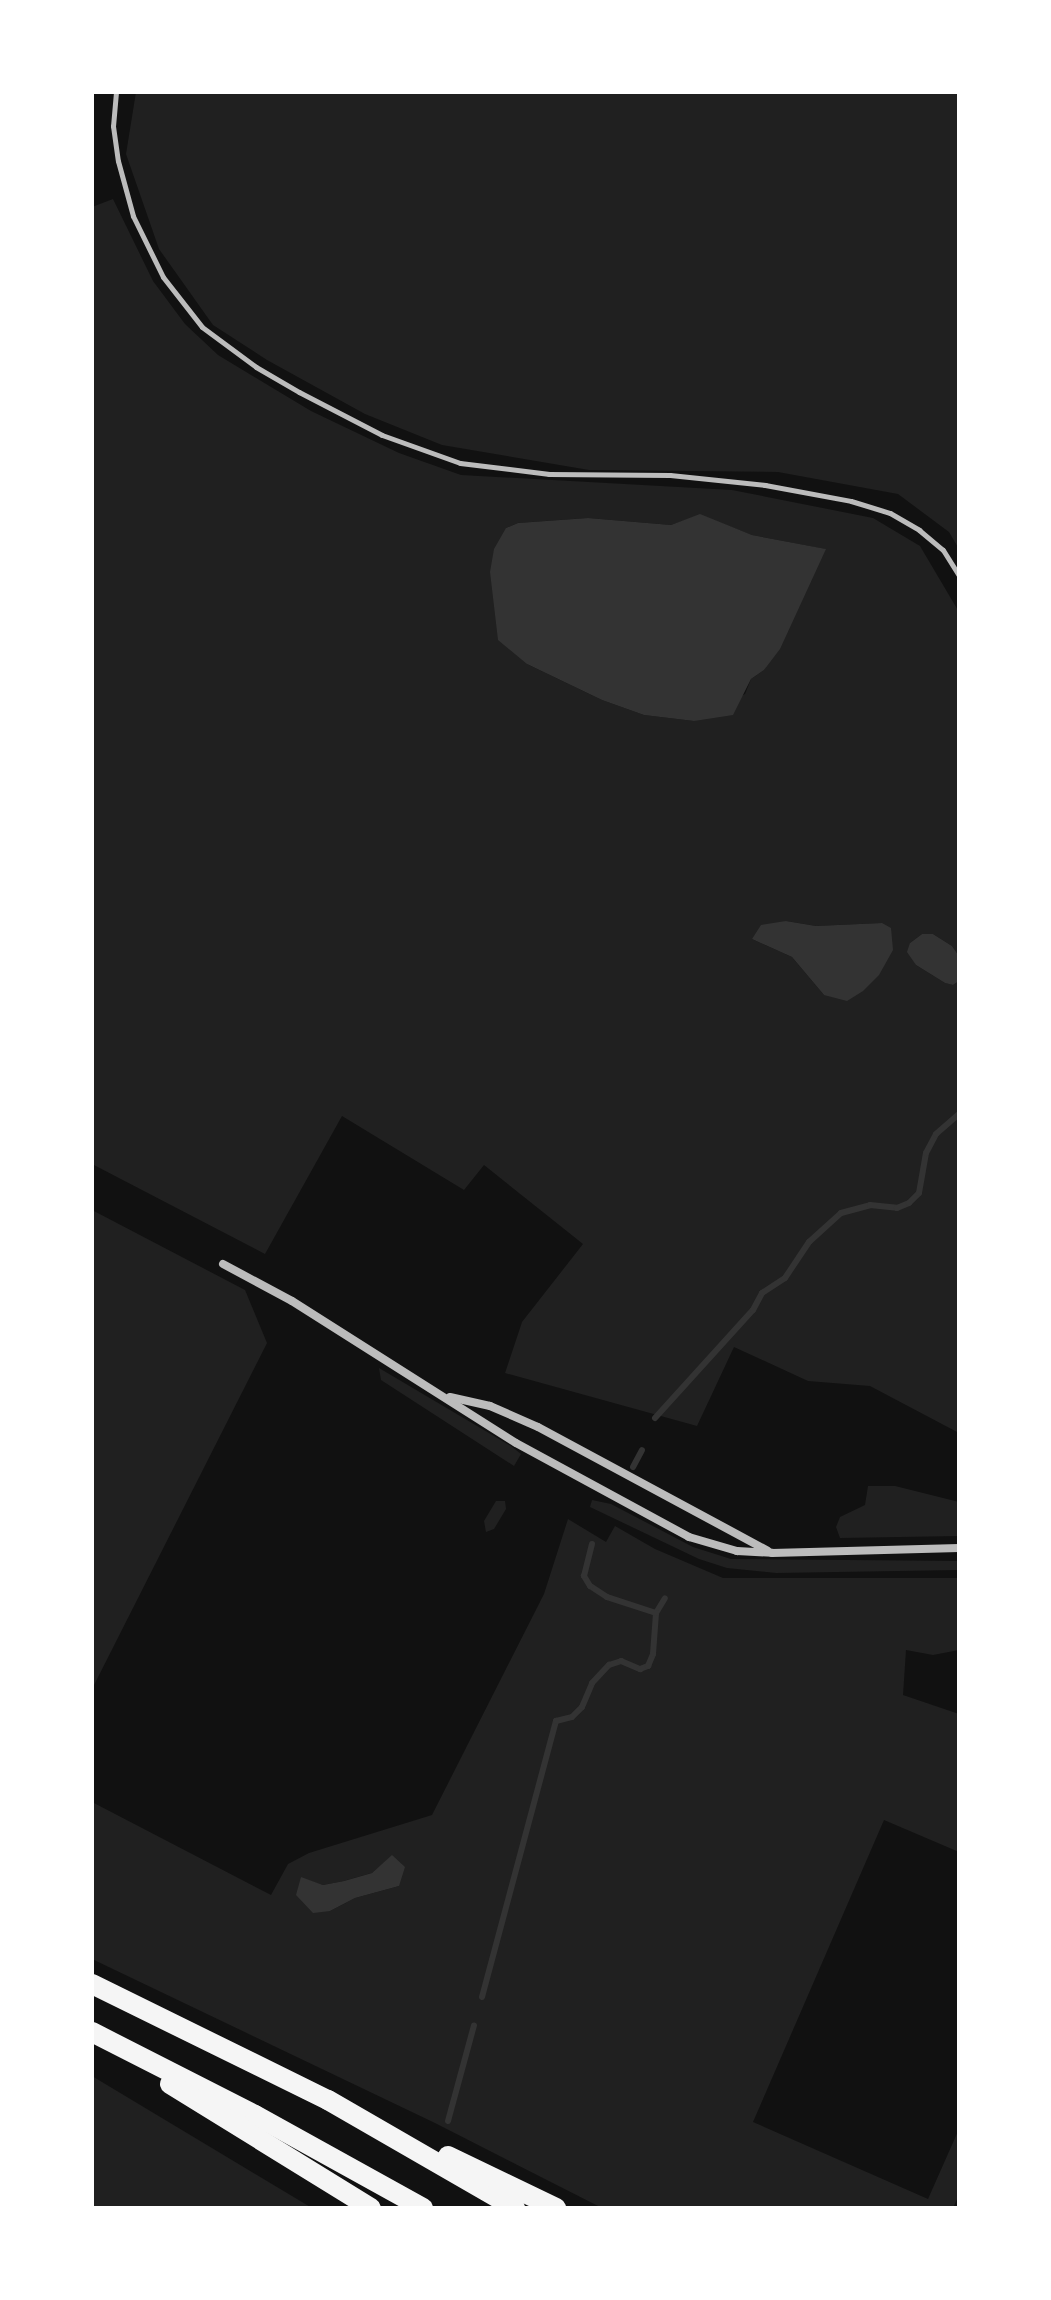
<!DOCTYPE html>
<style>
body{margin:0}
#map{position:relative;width:1051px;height:2300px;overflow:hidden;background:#111;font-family:"Fira Sans",sans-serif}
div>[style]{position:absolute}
.green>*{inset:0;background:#202020}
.water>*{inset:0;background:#333}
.stream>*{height:6px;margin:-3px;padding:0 3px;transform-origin:3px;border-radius:3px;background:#333}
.service>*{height:5px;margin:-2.5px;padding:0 2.5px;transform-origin:2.5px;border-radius:2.5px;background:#bcbcbc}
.minor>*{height:8px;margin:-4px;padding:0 4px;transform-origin:4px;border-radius:4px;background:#bcbcbc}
.motorway>*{height:20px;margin:-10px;padding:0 10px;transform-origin:10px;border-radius:10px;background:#f5f5f5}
span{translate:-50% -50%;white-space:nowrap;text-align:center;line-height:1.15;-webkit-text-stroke:8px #fff;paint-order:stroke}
.frame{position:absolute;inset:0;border:94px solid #fff;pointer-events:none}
</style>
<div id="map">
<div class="green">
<i style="clip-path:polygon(136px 92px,959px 92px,959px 549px,949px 532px,898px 494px,778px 472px,589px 470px,442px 445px,365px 414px,267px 360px,213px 325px,159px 249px,126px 154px)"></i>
<i style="clip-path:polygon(evenodd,113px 199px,153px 281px,185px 324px,218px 355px,311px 411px,399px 453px,461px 475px,732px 490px,873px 518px,920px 546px,959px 612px,959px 956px,952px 946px,933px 934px,922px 934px,910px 943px,916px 965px,945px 983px,953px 985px,959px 981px,959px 1433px,870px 1386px,808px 1381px,734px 1347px,697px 1426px,505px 1373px,522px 1322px,583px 1244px,484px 1165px,464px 1190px,342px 1116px,265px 1254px,92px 1164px,92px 207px,113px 199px,700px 515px,752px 535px,825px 549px,764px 670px,751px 679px,745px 694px,694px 721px,644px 715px,602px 700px,527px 664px,506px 528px,518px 523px,588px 518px,671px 525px,700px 515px,113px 199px,786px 921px,816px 926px,882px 923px,824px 995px,792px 957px,752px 939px,786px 921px)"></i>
<i style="clip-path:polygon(92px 1210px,245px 1290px,267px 1343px,92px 1689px)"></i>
<i style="clip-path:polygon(379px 1368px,511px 1446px,521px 1454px,514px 1466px,381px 1380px)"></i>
<i style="clip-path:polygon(868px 1486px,895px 1486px,959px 1502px,959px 1536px,840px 1538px,836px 1527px,840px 1517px,865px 1505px)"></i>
<i style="clip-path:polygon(592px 1500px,611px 1504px,693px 1547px,731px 1559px,959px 1561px,959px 1570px,776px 1573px,727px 1568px,699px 1559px,590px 1507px)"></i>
<i style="clip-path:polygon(496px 1501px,505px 1501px,506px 1509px,494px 1529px,486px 1532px,484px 1521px)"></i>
<i style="clip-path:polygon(evenodd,568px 1519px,606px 1542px,615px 1526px,655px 1549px,723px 1578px,959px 1578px,959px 1650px,933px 1655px,906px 1650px,903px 1695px,959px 1714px,959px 1852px,884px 1820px,753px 2122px,928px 2199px,959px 2129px,959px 2195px,953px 2208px,602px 2208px,435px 2123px,92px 1959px,92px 1802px,271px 1895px,288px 1864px,309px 1853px,432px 1815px,544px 1594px,568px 1519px,392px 1856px,399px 1886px,355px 1898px,330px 1911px,301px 1878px,323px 1885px,344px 1881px,372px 1873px,392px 1856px)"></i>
<i style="clip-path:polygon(92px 2076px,312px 2208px,92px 2208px)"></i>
</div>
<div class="water">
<i style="clip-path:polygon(700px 514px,752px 535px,826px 549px,780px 649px,764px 670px,751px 679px,733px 715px,694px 721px,644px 715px,602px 700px,527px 664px,498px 640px,490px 572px,494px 549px,506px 528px,518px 523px,588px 518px,671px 525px)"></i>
<i style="clip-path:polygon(786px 921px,816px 926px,882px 923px,891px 928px,893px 950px,879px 975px,863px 991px,847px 1001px,824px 995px,792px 957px,752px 939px,761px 925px)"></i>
<i style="clip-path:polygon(922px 934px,933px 934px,952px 946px,959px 956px,959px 981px,953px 985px,945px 983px,916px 965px,907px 952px,910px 943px)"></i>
<i style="clip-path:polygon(392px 1855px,405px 1867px,399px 1886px,355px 1898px,330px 1911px,313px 1913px,296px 1895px,301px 1877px,323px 1885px,344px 1881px,372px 1873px)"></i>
</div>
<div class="stream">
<i style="left:655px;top:1418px;width:146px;rotate:-47.8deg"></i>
<i style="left:753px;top:1310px;width:19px;rotate:-62deg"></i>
<i style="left:762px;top:1293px;width:27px;rotate:-33deg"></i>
<i style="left:785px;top:1278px;width:43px;rotate:-56.3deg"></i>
<i style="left:809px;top:1242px;width:43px;rotate:-42.2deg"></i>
<i style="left:841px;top:1213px;width:30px;rotate:-15deg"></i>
<i style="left:870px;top:1205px;width:27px;rotate:6deg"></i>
<i style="left:897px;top:1208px;width:13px;rotate:-23deg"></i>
<i style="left:909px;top:1203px;width:14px;rotate:-45deg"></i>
<i style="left:919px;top:1193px;width:41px;rotate:-80.1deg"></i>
<i style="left:926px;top:1153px;width:21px;rotate:-62deg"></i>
<i style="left:936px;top:1134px;width:30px;rotate:-41deg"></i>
<i style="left:633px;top:1467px;width:19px;rotate:-62deg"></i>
<i style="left:656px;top:1613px;width:17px;rotate:-59deg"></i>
<i style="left:482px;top:1997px;width:286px;rotate:-75deg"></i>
<i style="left:556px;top:1721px;width:16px;rotate:-14deg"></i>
<i style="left:572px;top:1717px;width:14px;rotate:-45deg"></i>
<i style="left:582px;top:1707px;width:26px;rotate:-67deg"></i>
<i style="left:592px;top:1683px;width:25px;rotate:-47deg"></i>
<i style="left:609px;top:1665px;width:13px;rotate:-18deg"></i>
<i style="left:621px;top:1661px;width:21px;rotate:23deg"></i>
<i style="left:640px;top:1669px;width:9px;rotate:-21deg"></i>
<i style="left:648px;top:1666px;width:13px;rotate:-67deg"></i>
<i style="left:653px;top:1654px;width:41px;rotate:-85.8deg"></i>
<i style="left:656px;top:1613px;width:52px;rotate:-161.9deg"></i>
<i style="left:607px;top:1597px;width:20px;rotate:-147deg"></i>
<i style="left:590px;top:1586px;width:12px;rotate:-121deg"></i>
<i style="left:584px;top:1576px;width:33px;rotate:-76deg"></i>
<i style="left:448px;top:2121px;width:99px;rotate:-74.8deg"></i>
</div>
<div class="service">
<i style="left:116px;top:92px;width:34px;rotate:95deg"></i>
<i style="left:113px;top:126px;width:35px;rotate:82deg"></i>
<i style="left:118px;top:161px;width:57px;rotate:74.7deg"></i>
<i style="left:133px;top:216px;width:68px;rotate:63.8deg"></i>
<i style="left:163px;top:277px;width:63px;rotate:52deg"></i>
<i style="left:202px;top:327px;width:67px;rotate:36.5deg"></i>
<i style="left:256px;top:367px;width:50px;rotate:30.2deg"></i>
<i style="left:299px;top:392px;width:93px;rotate:27.4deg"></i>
<i style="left:382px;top:435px;width:83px;rotate:19.7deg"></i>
<i style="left:460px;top:463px;width:90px;rotate:7deg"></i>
<i style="left:549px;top:474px;width:121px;rotate:0.5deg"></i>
<i style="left:670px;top:475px;width:96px;rotate:6deg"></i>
<i style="left:765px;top:485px;width:87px;rotate:10.5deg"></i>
<i style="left:851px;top:501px;width:41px;rotate:17.1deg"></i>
<i style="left:890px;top:513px;width:34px;rotate:30deg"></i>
<i style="left:919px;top:530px;width:31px;rotate:40deg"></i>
<i style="left:943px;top:550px;width:31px;rotate:58deg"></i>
</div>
<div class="minor">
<i style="left:223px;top:1264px;width:78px;rotate:28.2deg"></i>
<i style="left:292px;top:1301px;width:265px;rotate:32.4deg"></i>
<i style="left:516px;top:1443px;width:197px;rotate:28.5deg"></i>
<i style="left:689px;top:1537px;width:50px;rotate:16.3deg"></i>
<i style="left:737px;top:1551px;width:35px;rotate:3deg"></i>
<i style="left:772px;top:1553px;width:187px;rotate:-1.5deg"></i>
<i style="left:450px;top:1397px;width:41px;rotate:12.7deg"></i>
<i style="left:490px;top:1406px;width:52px;rotate:23.6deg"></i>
<i style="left:538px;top:1427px;width:261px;rotate:28.3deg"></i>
</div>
<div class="motorway">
<i style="left:92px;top:1984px;width:263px;rotate:26.2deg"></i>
<i style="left:328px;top:2100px;width:216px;rotate:30deg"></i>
<i style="left:92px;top:2032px;width:183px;rotate:27deg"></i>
<i style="left:255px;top:2115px;width:192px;rotate:29deg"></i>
<i style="left:170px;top:2084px;width:236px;rotate:31.7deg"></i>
<i style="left:448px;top:2156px;width:120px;rotate:25.7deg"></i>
</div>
<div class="frame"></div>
</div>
